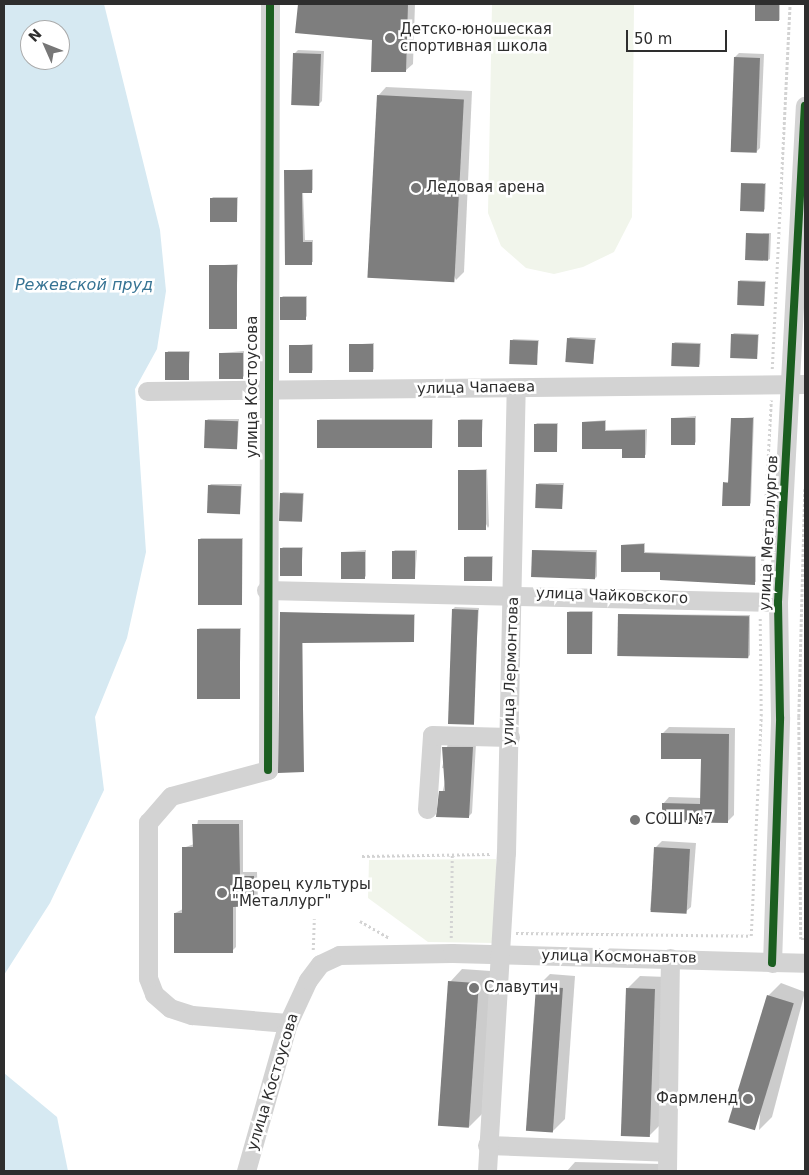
<!DOCTYPE html>
<meta charset="utf-8">
<style>
body{margin:0}
#map{position:relative;width:809px;height:1175px;overflow:hidden;background:#fff;font-family:"DejaVu Sans",sans-serif}
div>[style]{position:absolute}
.green>*{inset:0;background:#f1f5eb}
.water>*{inset:0;background:#d6e9f2}
.shadow>*{inset:0;background:#0003;transform-origin:0 0}
.building>*{inset:0;background:#7e7e7e;transform-origin:0 0}
.path>*{height:2.5px;margin-top:-1.25px;transform-origin:0;background:repeating-linear-gradient(90deg,#d3d3d3 0 2.5px,transparent 0 5px)}
.minor>*{height:19px;margin:-9.5px;padding:0 9.5px;transform-origin:9.5px;border-radius:9.5px;background:#d3d3d3}
.cycleway>*{height:8px;margin:-4px;padding:0 4px;transform-origin:4px;border-radius:4px;background:#1b5e20}
.dots>*{width:14px;height:14px;translate:-50% -50%;box-sizing:border-box;border:2px solid #fff;border-radius:50%}
span{translate:-50% -50%;white-space:nowrap;text-align:center;line-height:1.15;-webkit-text-stroke:5px #fff;paint-order:stroke}
.poi-label{font-size:15px;color:#2e2e2e}
.left{translate:0 -50%;text-align:left}
.right{translate:-100% -50%;text-align:right}
.street-label{font-size:15px;color:#2e2e2e}
.water-label{font-size:16px;color:#377494;font-style:italic}
.frame{position:absolute;inset:0;border:5px solid #2e2e2e;pointer-events:none}
.north{position:absolute;left:20px;top:20px;width:50px;height:50px;box-sizing:border-box;background:#fff;border:1px solid #ababab;border-radius:50%;rotate:314deg;font-size:14px;font-weight:700;line-height:20px;text-align:center;color:#2e2e2e}
.north::after{content:'';display:block;margin:auto;width:18px;height:22px;background:#777;clip-path:polygon(50% 0,100% 100%,50% 72%,0 100%)}
.scale{position:absolute;left:626px;top:30px;width:101px;height:22px;box-sizing:border-box;border:2px solid #2e2e2e;border-top:0;padding-left:6px;font-size:15px;line-height:18px;white-space:nowrap;color:#2e2e2e;-webkit-text-stroke:4px #fff;paint-order:stroke}
</style>
<div id="map">
<div class="green">
<i style="clip-path:polygon(492px 4px,634px 4px,632px 217px,614px 252px,583px 267px,554px 274px,526px 268px,501px 246px,488px 213px)"></i>
<i style="clip-path:polygon(496px 859px,496px 943px,428px 942px,368px 898px,369px 860px)"></i>
</div>
<div class="water">
<i style="clip-path:polygon(evenodd,4px 4px,104px 4px,160px 230px,166px 291px,157px 349px,135px 389px,146px 552px,127px 638px,95px 717px,104px 790px,50px 903px,4px 975px,4px 4px,30px 30px,60px 30px,60px 60px,30px 60px,30px 30px)"></i>
<i style="clip-path:polygon(4px 1073px,57px 1117px,68px 1171px,4px 1171px)"></i>
</div>
<div class="shadow">
<i style="clip-path:polygon(299px 4px,415px 4px,413px 64px,405px 71px,374px 38px,296px 32px)"></i>
<i style="left:756px;top:4px;width:24px;height:16px"></i>
<i style="clip-path:polygon(298px 50px,324px 51px,322px 101px,318px 105px,294px 54px)"></i>
<i style="clip-path:polygon(739px 53px,764px 54px,760px 148px,756px 152px,735px 57px)"></i>
<i style="clip-path:polygon(386px 87px,472px 91px,464px 272px,456px 280px,378px 96px)"></i>
<i style="clip-path:polygon(313px 169px,313px 190px,303px 192px,305px 240px,313px 240px,313px 262px,286px 264px,286px 171px)"></i>
<i style="clip-path:polygon(766px 183px,765px 209px,763px 211px,743px 184px)"></i>
<i style="clip-path:polygon(238px 197px,237px 221px,211px 199px,213px 197px)"></i>
<i style="clip-path:polygon(771px 233px,770px 259px,768px 260px,747px 234px)"></i>
<i style="clip-path:polygon(238px 264px,235px 326px,233px 328px,210px 266px)"></i>
<i style="clip-path:polygon(766px 281px,764px 304px,739px 282px,740px 280px)"></i>
<i style="clip-path:polygon(283px 296px,307px 296px,307px 317px,282px 297px)"></i>
<i style="clip-path:polygon(759px 334px,757px 357px,732px 335px,734px 333px)"></i>
<i style="clip-path:polygon(596px 338px,593px 362px,568px 339px,570px 337px)"></i>
<i style="clip-path:polygon(539px 340px,536px 363px,512px 341px,513px 339px)"></i>
<i style="clip-path:polygon(675px 342px,701px 343px,700px 365px,674px 343px)"></i>
<i style="clip-path:polygon(374px 343px,374px 369px,372px 371px,350px 345px)"></i>
<i style="clip-path:polygon(313px 344px,313px 370px,312px 371px,290px 346px)"></i>
<i style="clip-path:polygon(168px 351px,190px 351px,188px 378px,167px 353px)"></i>
<i style="clip-path:polygon(244px 351px,244px 376px,243px 377px,221px 353px)"></i>
<i style="clip-path:polygon(696px 416px,696px 442px,694px 444px,673px 418px)"></i>
<i style="clip-path:polygon(754px 417px,751px 503px,749px 505px,724px 483px,730px 481px,732px 419px)"></i>
<i style="clip-path:polygon(239px 419px,237px 447px,206px 421px,208px 419px)"></i>
<i style="clip-path:polygon(433px 419px,432px 446px,318px 421px,320px 419px)"></i>
<i style="clip-path:polygon(461px 419px,483px 419px,481px 446px,459px 420px)"></i>
<i style="clip-path:polygon(606px 420px,606px 430px,647px 429px,646px 455px,623px 448px,583px 422px)"></i>
<i style="clip-path:polygon(537px 423px,558px 423px,557px 450px,535px 425px)"></i>
<i style="clip-path:polygon(487px 469px,489px 526px,488px 528px,459px 471px)"></i>
<i style="clip-path:polygon(564px 483px,562px 507px,537px 485px,539px 483px)"></i>
<i style="clip-path:polygon(242px 484px,240px 512px,209px 486px,211px 484px)"></i>
<i style="clip-path:polygon(283px 492px,304px 493px,302px 520px,281px 494px)"></i>
<i style="clip-path:polygon(201px 538px,243px 538px,242px 603px,200px 539px)"></i>
<i style="clip-path:polygon(645px 543px,645px 552px,756px 556px,756px 582px,661px 571px,622px 545px)"></i>
<i style="clip-path:polygon(283px 547px,303px 547px,301px 575px,281px 549px)"></i>
<i style="clip-path:polygon(366px 550px,366px 576px,364px 578px,342px 552px)"></i>
<i style="clip-path:polygon(395px 550px,417px 550px,415px 578px,393px 552px)"></i>
<i style="clip-path:polygon(533px 550px,597px 550px,597px 576px,596px 578px)"></i>
<i style="clip-path:polygon(493px 556px,492px 579px,465px 558px,467px 556px)"></i>
<i style="clip-path:polygon(455px 607px,479px 608px,471px 724px,453px 609px)"></i>
<i style="clip-path:polygon(570px 611px,593px 611px,592px 653px,568px 612px)"></i>
<i style="clip-path:polygon(281px 613px,415px 614px,414px 640px,303px 642px,303px 771px)"></i>
<i style="clip-path:polygon(619px 614px,750px 615px,750px 655px,748px 657px)"></i>
<i style="clip-path:polygon(200px 628px,241px 628px,239px 698px,198px 629px)"></i>
<i style="clip-path:polygon(669px 727px,735px 728px,734px 815px,727px 822px,663px 804px,669px 797px,702px 798px,702px 758px,662px 734px)"></i>
<i style="clip-path:polygon(448px 743px,476px 744px,472px 813px,468px 817px,437px 815px,448px 769px,442px 768px)"></i>
<i style="clip-path:polygon(198px 820px,243px 820px,243px 872px,257px 872px,258px 901px,236px 905px,236px 947px,232px 951px,175px 913px,183px 909px,183px 848px,194px 844px)"></i>
<i style="clip-path:polygon(662px 841px,696px 843px,691px 907px,684px 913px,650px 910px,656px 847px)"></i>
<i style="clip-path:polygon(462px 969px,491px 971px,482px 1114px,469px 1127px,450px 982px)"></i>
<i style="clip-path:polygon(550px 974px,575px 976px,565px 1119px,552px 1132px,537px 987px)"></i>
<i style="clip-path:polygon(640px 976px,667px 977px,663px 1122px,650px 1135px,627px 989px)"></i>
<i style="clip-path:polygon(781px 983px,805px 992px,772px 1117px,759px 1130px,768px 996px)"></i>
<i style="clip-path:polygon(575px 1162px,662px 1164px,661px 1171px,567px 1171px)"></i>
</div>
<div class="building">
<i style="clip-path:polygon(298px 4px,408px 4px,406px 72px,371px 72px,372px 40px,295px 33px)"></i>
<i style="left:755px;top:4px;width:24px;height:17px"></i>
<i style="left:293px;top:53px;width:28px;height:52px;rotate:2deg"></i>
<i style="left:734px;top:57px;width:26px;height:95px;rotate:2deg"></i>
<i style="left:377px;top:95px;width:87px;height:183px;rotate:3deg"></i>
<i style="clip-path:polygon(284px 170px,312px 170px,312px 193px,302px 193px,303px 242px,312px 242px,312px 265px,285px 265px)"></i>
<i style="left:741px;top:183px;width:24px;height:28px;rotate:2deg"></i>
<i style="left:237px;top:198px;width:24px;height:27px;rotate:90deg"></i>
<i style="left:746px;top:233px;width:23px;height:27px;rotate:2deg"></i>
<i style="left:209px;top:265px;width:28px;height:64px"></i>
<i style="left:738px;top:281px;width:27px;height:24px;rotate:2deg"></i>
<i style="left:280px;top:297px;width:26px;height:23px"></i>
<i style="left:731px;top:334px;width:27px;height:24px;rotate:2deg"></i>
<i style="left:567px;top:338px;width:28px;height:24px;rotate:4deg"></i>
<i style="left:510px;top:340px;width:28px;height:24px;rotate:2deg"></i>
<i style="left:672px;top:343px;width:28px;height:23px;rotate:2deg"></i>
<i style="left:349px;top:344px;width:24px;height:28px"></i>
<i style="left:289px;top:345px;width:23px;height:28px"></i>
<i style="left:165px;top:352px;width:24px;height:28px"></i>
<i style="left:219px;top:353px;width:24px;height:26px"></i>
<i style="left:671px;top:418px;width:24px;height:27px"></i>
<i style="clip-path:polygon(731px 418px,753px 418px,750px 506px,722px 506px,723px 482px,728px 483px)"></i>
<i style="left:205px;top:420px;width:33px;height:28px;rotate:2deg"></i>
<i style="left:317px;top:420px;width:115px;height:28px"></i>
<i style="left:458px;top:420px;width:24px;height:27px"></i>
<i style="clip-path:polygon(605px 421px,605px 431px,645px 430px,645px 458px,622px 458px,622px 449px,582px 449px,582px 422px)"></i>
<i style="left:534px;top:424px;width:23px;height:28px"></i>
<i style="left:458px;top:470px;width:28px;height:60px"></i>
<i style="left:536px;top:484px;width:27px;height:24px;rotate:2deg"></i>
<i style="left:208px;top:485px;width:33px;height:28px;rotate:2deg"></i>
<i style="left:280px;top:493px;width:23px;height:28px;rotate:2deg"></i>
<i style="left:198px;top:539px;width:44px;height:66px"></i>
<i style="clip-path:polygon(644px 544px,644px 553px,755px 557px,755px 585px,660px 580px,660px 572px,621px 572px,621px 545px)"></i>
<i style="left:280px;top:548px;width:22px;height:28px"></i>
<i style="left:532px;top:550px;width:64px;height:27px;rotate:2deg"></i>
<i style="left:392px;top:551px;width:23px;height:28px"></i>
<i style="left:341px;top:552px;width:24px;height:27px"></i>
<i style="left:464px;top:557px;width:28px;height:24px"></i>
<i style="left:452px;top:609px;width:26px;height:115px;rotate:2deg"></i>
<i style="clip-path:polygon(280px 612px,414px 615px,414px 642px,302px 643px,304px 772px,278px 773px)"></i>
<i style="left:567px;top:612px;width:25px;height:42px"></i>
<i style="left:618px;top:614px;width:131px;height:42px;rotate:1deg"></i>
<i style="left:197px;top:629px;width:43px;height:70px"></i>
<i style="clip-path:polygon(661px 733px,729px 734px,728px 823px,662px 822px,662px 803px,700px 804px,701px 759px,661px 759px)"></i>
<i style="clip-path:polygon(442px 747px,473px 747px,469px 818px,436px 817px,439px 791px,445px 791px)"></i>
<i style="clip-path:polygon(192px 824px,239px 824px,240px 876px,254px 876px,254px 906px,233px 907px,233px 953px,174px 953px,174px 913px,182px 913px,182px 847px,193px 847px)"></i>
<i style="left:654px;top:847px;width:36px;height:65px;rotate:3deg"></i>
<i style="left:448px;top:981px;width:31px;height:145px;rotate:4deg"></i>
<i style="left:536px;top:986px;width:27px;height:145px;rotate:4deg"></i>
<i style="left:626px;top:988px;width:29px;height:148px;rotate:2deg"></i>
<i style="left:767px;top:995px;width:28px;height:133px;rotate:17deg"></i>
</div>
<div class="path">
<i style="left:772px;top:369px;width:365px;rotate:-87.2deg"></i>
<i style="left:805px;top:489px;width:228px;rotate:91.5deg"></i>
<i style="left:799px;top:717px;width:222px;rotate:89.5deg"></i>
<i style="left:801px;top:939px;width:4px"></i>
<i style="left:761px;top:586px;width:186px;rotate:-86.9deg"></i>
<i style="left:362px;top:856px;width:129px;rotate:-0.9deg"></i>
<i style="left:360px;top:921px;width:34px;rotate:30deg"></i>
<i style="left:516px;top:933px;width:235px;rotate:0.7deg"></i>
<i style="left:751px;top:936px;width:220px;rotate:-87.4deg"></i>
<i style="left:761px;top:716px;width:99px;rotate:-90.6deg"></i>
<i style="left:451px;top:938px;width:84px;rotate:-89.3deg"></i>
<i style="left:313px;top:950px;width:31px;rotate:-88deg"></i>
</div>
<div class="minor">
<i style="left:270px;top:4px;width:766px;rotate:90.15deg"></i>
<i style="left:268px;top:770px;width:100px;rotate:165deg"></i>
<i style="left:171px;top:796px;width:35px;rotate:131deg"></i>
<i style="left:148px;top:822px;width:156px;rotate:90deg"></i>
<i style="left:148px;top:978px;width:17px;rotate:69deg"></i>
<i style="left:154px;top:994px;width:21px;rotate:41deg"></i>
<i style="left:170px;top:1008px;width:23px;rotate:18deg"></i>
<i style="left:192px;top:1015px;width:96px;rotate:4.8deg"></i>
<i style="left:147px;top:391px;width:658px;rotate:-0.61deg"></i>
<i style="left:266px;top:590px;width:512px;rotate:1.34deg"></i>
<i style="left:427px;top:809px;width:74px;rotate:-86.1deg"></i>
<i style="left:432px;top:735px;width:78px;rotate:1.5deg"></i>
<i style="left:772px;top:963px;width:246px;rotate:-88.1deg"></i>
<i style="left:780px;top:717px;width:115px;rotate:-91deg"></i>
<i style="left:778px;top:602px;width:497px;rotate:-86.9deg"></i>
<i style="left:487px;top:1145px;width:179px;rotate:2.2deg"></i>
<i style="left:246px;top:1171px;width:154px;rotate:-74.2deg"></i>
<i style="left:288px;top:1023px;width:47px;rotate:-65.1deg"></i>
<i style="left:308px;top:980px;width:20px;rotate:-53deg"></i>
<i style="left:320px;top:964px;width:21px;rotate:-25deg"></i>
<i style="left:339px;top:955px;width:113px;rotate:-1deg"></i>
<i style="left:452px;top:953px;width:353px;rotate:1.6deg"></i>
<i style="left:487px;top:1171px;width:319px;rotate:-86.6deg"></i>
<i style="left:506px;top:853px;width:465px;rotate:-88.8deg"></i>
<i style="left:667px;top:1171px;width:213px;rotate:-89.2deg"></i>
</div>
<div class="cycleway">
<i style="left:268px;top:770px;width:766px;rotate:-89.85deg"></i>
<i style="left:772px;top:963px;width:246px;rotate:-88.1deg"></i>
<i style="left:780px;top:717px;width:115px;rotate:-91deg"></i>
<i style="left:778px;top:602px;width:497px;rotate:-86.9deg"></i>
</div>
<div class="dots">
<i style="left:390px;top:38px;background:#777"></i>
<i style="left:416px;top:188px;background:#777"></i>
<i style="left:635px;top:820px;background:#777"></i>
<i style="left:222px;top:893px;background:#777"></i>
<i style="left:474px;top:988px;background:#777"></i>
<i style="left:748px;top:1099px;background:#777"></i>
</div>
<div class="poi-label">
<span class="left" style="left:400px;top:38px">Детско-юношеская<br>спортивная школа</span>
<span class="left" style="left:426px;top:188px">Ледовая арена</span>
<span class="left" style="left:645px;top:820px">СОШ №7</span>
<span class="left" style="left:232px;top:893px">Дворец культуры<br>"Металлург"</span>
<span class="left" style="left:484px;top:988px">Славутич</span>
<span class="right" style="left:738px;top:1099px">Фармленд</span>
</div>
<div class="street-label">
<span style="left:253px;top:387px;rotate:-90deg">улица Костоусова</span>
<span style="left:476px;top:388px;rotate:-1deg">улица Чапаева</span>
<span style="left:769px;top:533px;rotate:-87deg">улица Металлургов</span>
<span style="left:612px;top:596px;rotate:2deg">улица Чайковского</span>
<span style="left:511px;top:671px;rotate:-88deg">улица Лермонтова</span>
<span style="left:619px;top:957px;rotate:1deg">улица Космонавтов</span>
<span style="left:273px;top:1082px;rotate:-73deg">улица Костоусова</span>
</div>
<div class="water-label">
<span style="left:84px;top:285px">Режевской пруд</span>
</div>
<div class="frame"></div>
<div class="north">N</div>
<div class="scale">50 m</div>
</div>
